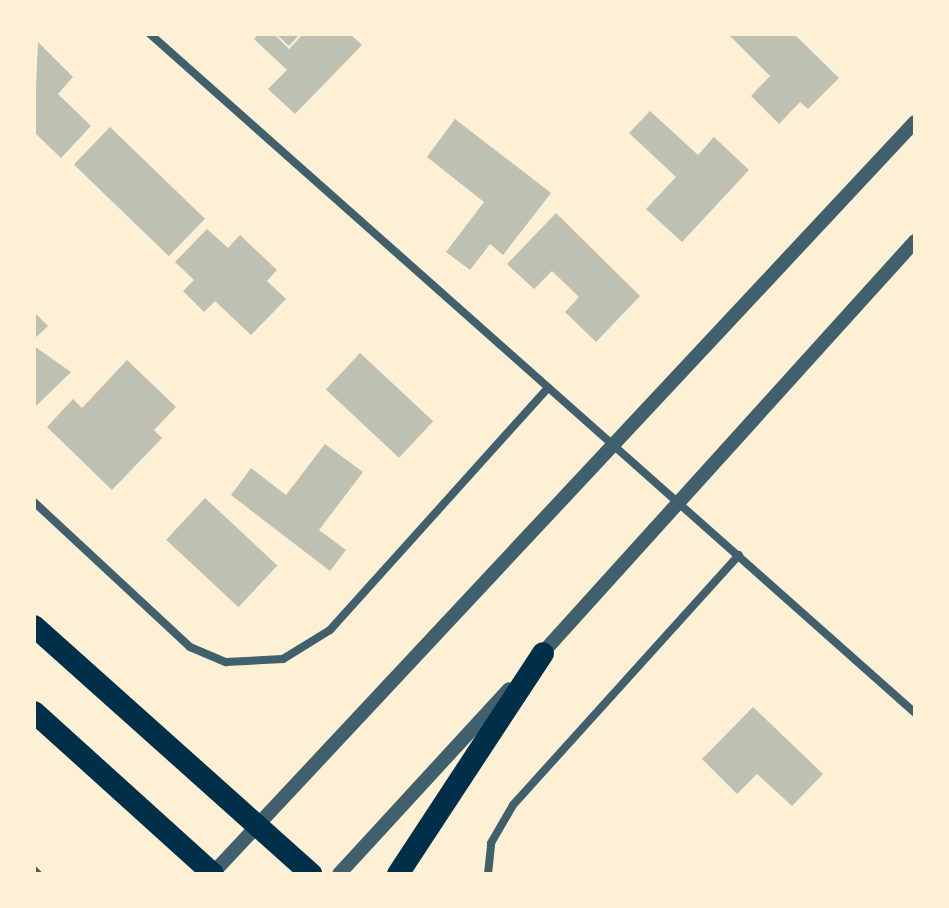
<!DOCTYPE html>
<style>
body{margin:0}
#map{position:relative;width:949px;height:908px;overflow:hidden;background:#fdf0d5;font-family:Inter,sans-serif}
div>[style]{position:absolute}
.building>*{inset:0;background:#bec0b2;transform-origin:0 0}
.minor>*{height:8px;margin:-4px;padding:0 4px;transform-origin:4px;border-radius:4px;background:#3f606c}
.tertiary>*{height:14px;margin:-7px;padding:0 7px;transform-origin:7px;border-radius:7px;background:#3f606c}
.trunk>*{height:22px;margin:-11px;padding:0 11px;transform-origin:11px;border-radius:11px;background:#003049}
span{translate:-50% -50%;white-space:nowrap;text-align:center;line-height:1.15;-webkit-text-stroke:6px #fdf0d5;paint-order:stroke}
.frame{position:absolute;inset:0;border:36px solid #fdf0d5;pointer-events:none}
</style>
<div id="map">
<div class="building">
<i style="clip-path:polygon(258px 34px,274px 34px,289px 49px,303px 34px,350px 34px,362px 45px,295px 114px,268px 89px,287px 70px,254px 39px)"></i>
<i style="clip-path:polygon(276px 34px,300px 34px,289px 46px)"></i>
<i style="clip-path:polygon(794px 34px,839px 78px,808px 109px,800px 102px,779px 124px,751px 96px,770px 76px,730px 36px)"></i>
<i style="clip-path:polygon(38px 42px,73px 77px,58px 94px,91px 126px,61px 158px,34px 132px)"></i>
<i style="clip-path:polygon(650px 111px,698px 155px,714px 137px,749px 170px,682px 242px,646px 209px,676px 177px,629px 133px)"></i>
<i style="clip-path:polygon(455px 119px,551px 193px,503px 255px,490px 244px,470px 270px,446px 252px,484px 202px,427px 157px)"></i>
<i style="left:110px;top:127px;width:132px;height:52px;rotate:44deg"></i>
<i style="clip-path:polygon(556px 213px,640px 296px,596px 342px,565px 312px,579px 297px,552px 271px,534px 289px,507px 264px)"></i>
<i style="clip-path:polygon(207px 229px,228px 248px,240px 235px,277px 270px,267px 281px,286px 299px,251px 335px,215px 301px,204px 312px,183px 291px,194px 280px,175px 262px)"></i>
<i style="clip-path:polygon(34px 312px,48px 326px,34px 339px)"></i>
<i style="clip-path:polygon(34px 346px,71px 372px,34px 408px)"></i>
<i style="left:360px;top:353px;width:100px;height:50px;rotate:43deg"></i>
<i style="clip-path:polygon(127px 360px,176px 407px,154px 430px,162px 438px,112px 490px,47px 427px,73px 399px,82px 408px)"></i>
<i style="clip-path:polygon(325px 444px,363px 472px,319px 530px,346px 550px,330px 571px,231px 495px,251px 468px,286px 495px)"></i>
<i style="left:205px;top:498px;width:99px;height:57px;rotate:43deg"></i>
<i style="clip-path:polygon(753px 707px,823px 774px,792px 806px,757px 774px,737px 794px,702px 759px)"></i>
</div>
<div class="minor">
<i style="left:150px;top:34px;width:1023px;rotate:41.59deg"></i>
<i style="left:34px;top:502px;width:213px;rotate:42.9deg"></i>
<i style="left:190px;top:647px;width:39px;rotate:23deg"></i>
<i style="left:226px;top:662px;width:57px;rotate:-3deg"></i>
<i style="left:283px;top:659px;width:55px;rotate:-31.7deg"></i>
<i style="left:330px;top:630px;width:326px;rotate:-48deg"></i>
<i style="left:34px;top:870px;width:6px;rotate:45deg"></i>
<i style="left:488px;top:874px;width:31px;rotate:-84deg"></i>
<i style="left:491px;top:843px;width:44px;rotate:-59.9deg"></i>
<i style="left:513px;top:805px;width:337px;rotate:-47.9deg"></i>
</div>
<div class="tertiary">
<i style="left:537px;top:659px;width:564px;rotate:-47.88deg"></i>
<i style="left:212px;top:874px;width:1029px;rotate:-46.93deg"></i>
<i style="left:339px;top:874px;width:251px;rotate:-47.4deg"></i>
</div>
<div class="trunk">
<i style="left:34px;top:626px;width:372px;rotate:41.8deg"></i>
<i style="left:34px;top:712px;width:241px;rotate:42.1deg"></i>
<i style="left:398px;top:874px;width:264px;rotate:-56.7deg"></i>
</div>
<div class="frame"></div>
</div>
